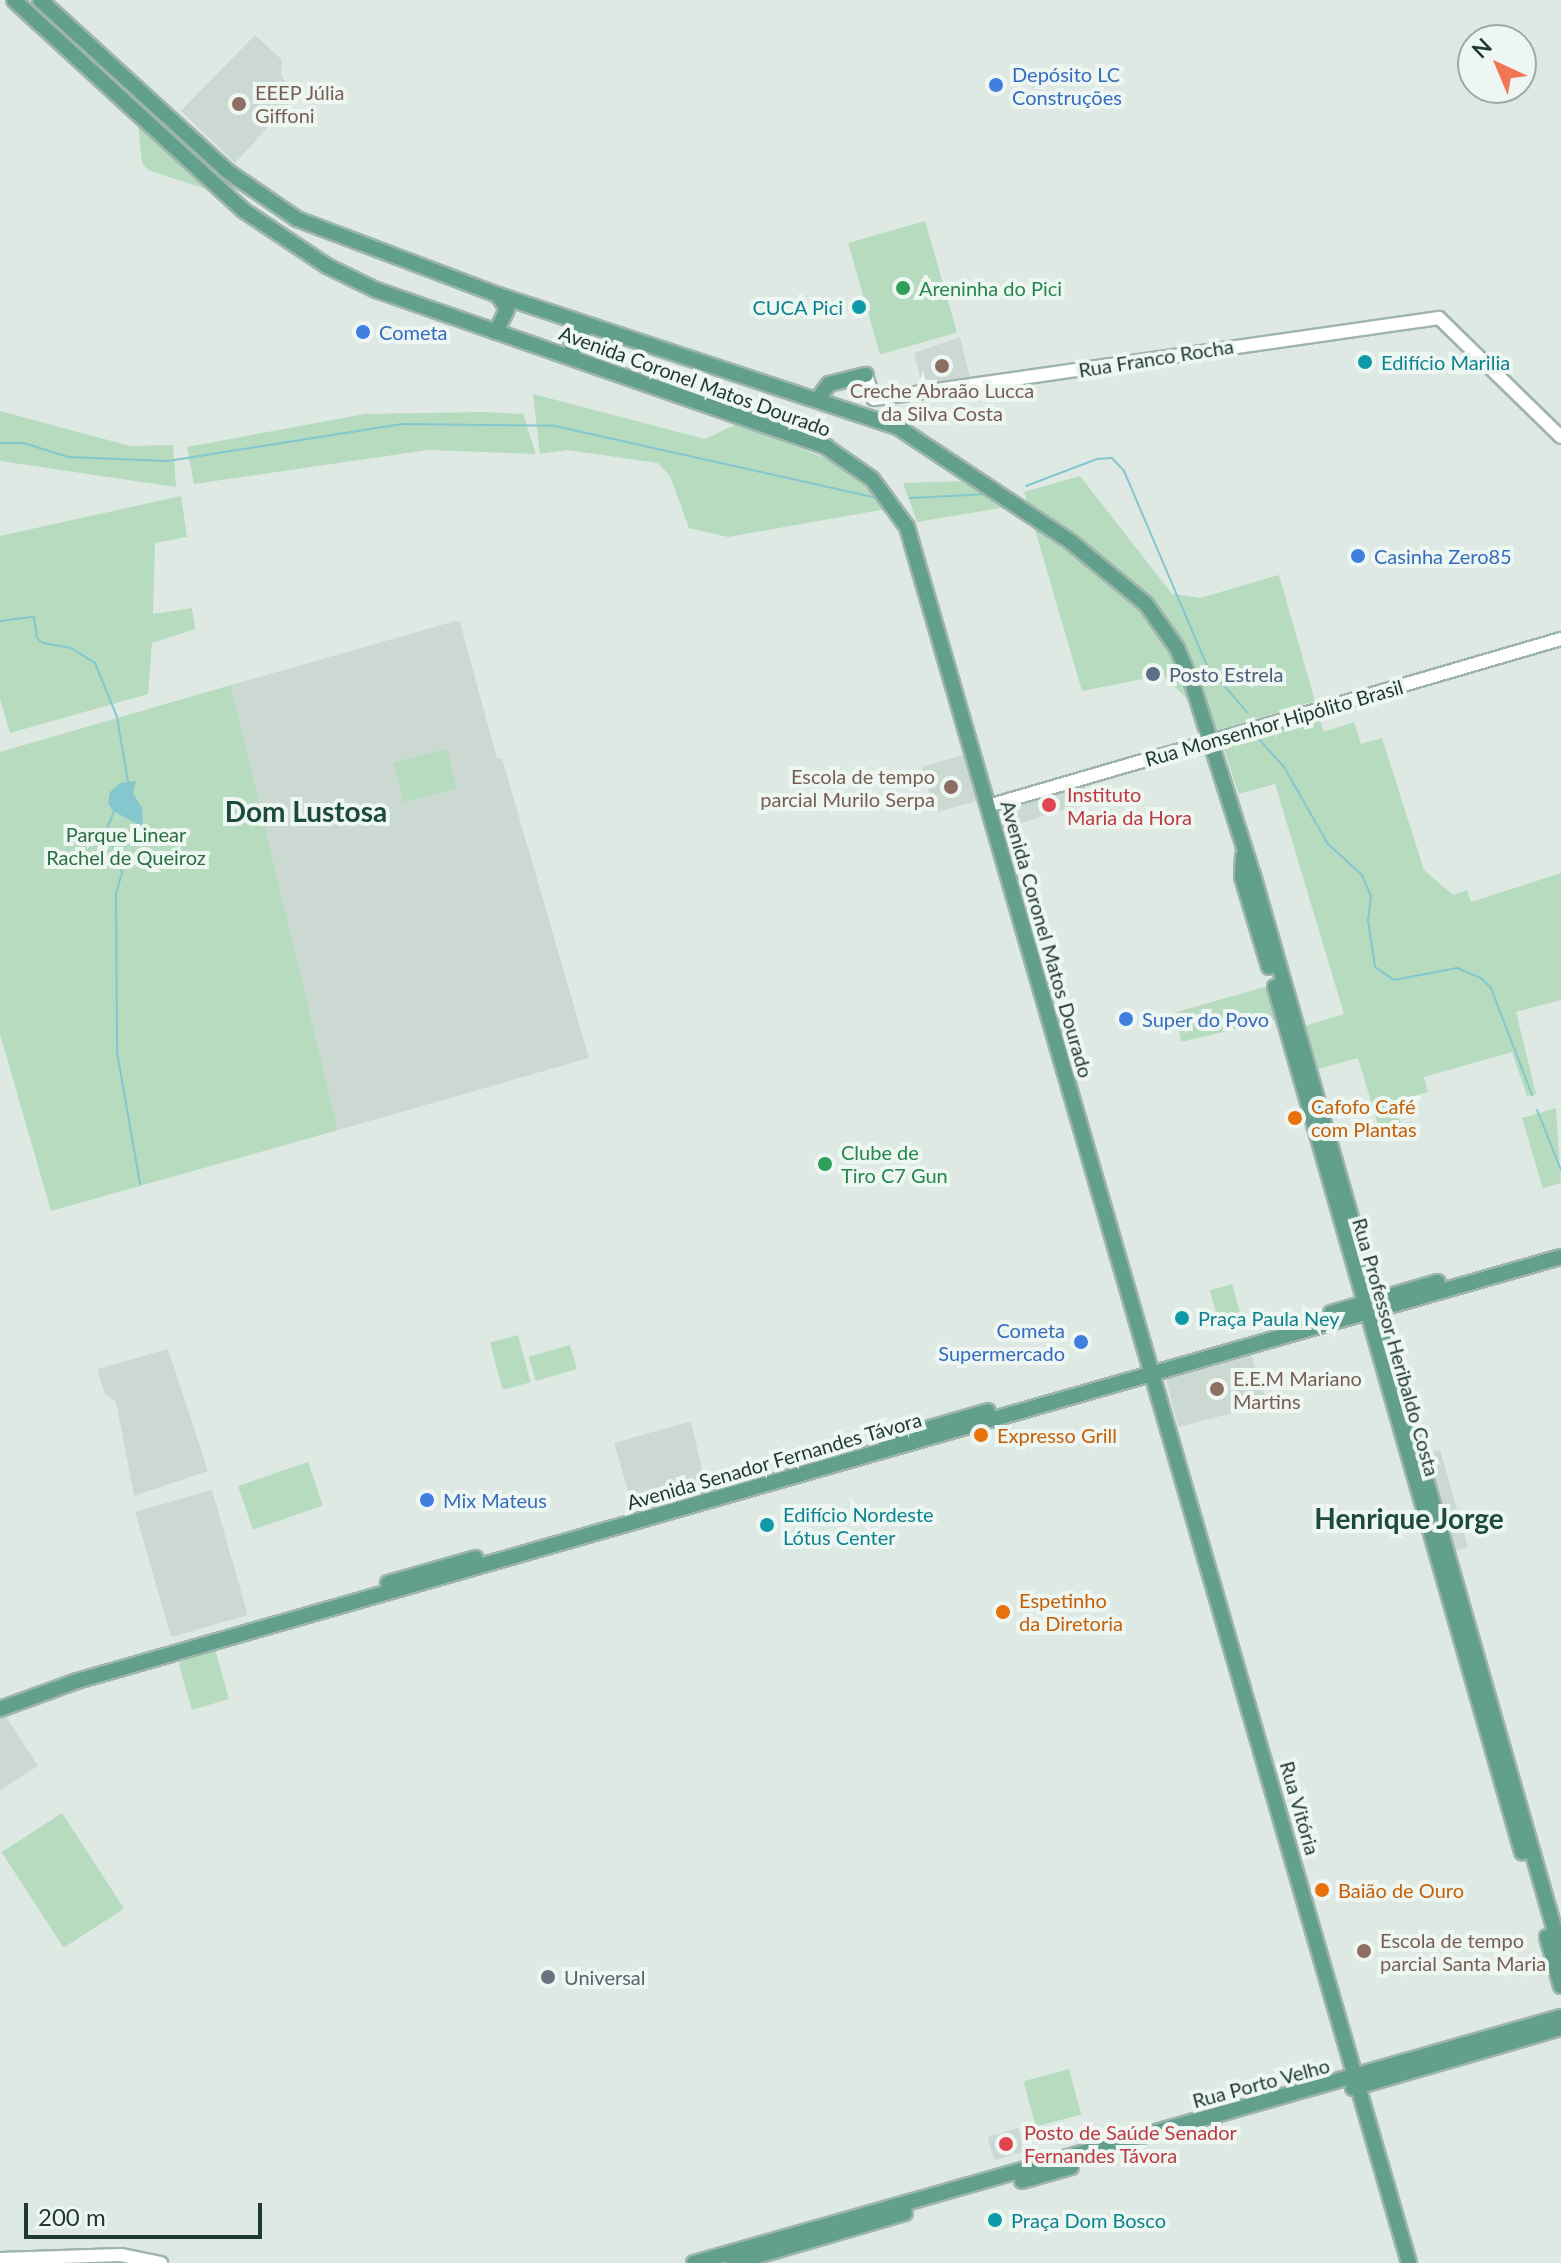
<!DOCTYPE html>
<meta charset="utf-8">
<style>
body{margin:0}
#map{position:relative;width:1561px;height:2263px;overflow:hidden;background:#dee9e4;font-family:Lato,sans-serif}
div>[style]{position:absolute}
.built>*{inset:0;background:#ccd9d3;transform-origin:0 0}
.green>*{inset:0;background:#b6dbbf;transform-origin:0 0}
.water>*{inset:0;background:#85c6cf}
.stream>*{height:2px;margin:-1px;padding:0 1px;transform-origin:1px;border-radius:1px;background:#85c6cf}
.roads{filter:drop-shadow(2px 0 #9db5ab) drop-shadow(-2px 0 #9db5ab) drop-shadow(0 2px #9db5ab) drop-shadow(0 -2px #9db5ab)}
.secondary>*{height:12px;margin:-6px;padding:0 6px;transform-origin:6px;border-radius:6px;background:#fff}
.primary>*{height:14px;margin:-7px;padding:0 7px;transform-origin:7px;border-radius:7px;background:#629f8d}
.dots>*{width:22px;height:22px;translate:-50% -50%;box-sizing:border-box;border:4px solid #eef6f2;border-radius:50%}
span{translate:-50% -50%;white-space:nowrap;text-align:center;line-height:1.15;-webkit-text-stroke:8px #eef6f2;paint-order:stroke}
.shop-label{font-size:20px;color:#366cbe}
.left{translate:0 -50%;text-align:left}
.right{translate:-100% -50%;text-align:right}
.education-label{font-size:20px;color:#785e54}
.leisure-label{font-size:20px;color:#27864d}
.culture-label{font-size:20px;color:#0d838f}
.street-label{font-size:20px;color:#1f3931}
.service-label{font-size:20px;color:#4e5e75}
.health-label{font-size:20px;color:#be3a42}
.park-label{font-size:20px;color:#2a6f43}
.food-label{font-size:20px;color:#c56008}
.worship-label{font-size:20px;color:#5b616d}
.district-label{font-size:28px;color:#1c4a3d;font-weight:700}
.north{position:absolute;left:1457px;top:24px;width:80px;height:80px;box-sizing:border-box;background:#eef6f2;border:2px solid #9baaa5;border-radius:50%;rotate:316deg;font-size:22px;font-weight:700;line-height:32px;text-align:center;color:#1f3931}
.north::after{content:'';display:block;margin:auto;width:28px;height:36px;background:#f17654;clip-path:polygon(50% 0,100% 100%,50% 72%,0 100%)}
.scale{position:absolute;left:24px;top:2203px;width:238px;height:36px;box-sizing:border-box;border:4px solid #1f3931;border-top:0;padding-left:10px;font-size:24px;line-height:28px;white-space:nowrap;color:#1f3931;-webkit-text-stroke:6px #eef6f2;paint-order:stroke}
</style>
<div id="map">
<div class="built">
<i style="clip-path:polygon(255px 35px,282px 60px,281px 75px,296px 97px,235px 163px,181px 111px)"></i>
<i style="clip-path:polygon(960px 337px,970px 377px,922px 384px,914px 353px)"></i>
<i style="clip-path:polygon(455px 621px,460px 622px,497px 759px,502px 758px,589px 1058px,338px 1130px,231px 685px)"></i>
<i style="left:966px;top:754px;width:48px;height:46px;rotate:74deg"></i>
<i style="clip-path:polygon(1085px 785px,1094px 800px,1003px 829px,1003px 809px)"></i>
<i style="clip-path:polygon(168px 1349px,208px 1471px,134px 1496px,116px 1402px,105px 1394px,97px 1369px)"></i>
<i style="clip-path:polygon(1250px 1352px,1268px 1404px,1178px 1427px,1166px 1379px)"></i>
<i style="clip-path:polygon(691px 1421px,705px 1483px,638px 1505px,631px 1501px,614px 1443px)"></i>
<i style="left:1440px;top:1450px;width:101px;height:16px;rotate:74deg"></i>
<i style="left:212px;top:1490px;width:130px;height:80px;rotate:74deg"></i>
<i style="clip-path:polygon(4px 1714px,38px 1766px,0 1790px,0 1717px)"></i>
<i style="left:1018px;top:2128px;width:24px;height:32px;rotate:73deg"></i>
</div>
<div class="green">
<i style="clip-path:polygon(138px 124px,210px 189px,209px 190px,148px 170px,142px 163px)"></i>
<i style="left:925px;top:221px;width:116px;height:80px;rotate:74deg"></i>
<i style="clip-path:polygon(533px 394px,705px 439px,737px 424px,830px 460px,864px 485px,886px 509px,728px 537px,689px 528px,670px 476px,658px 463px,567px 450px,540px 454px)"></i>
<i style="clip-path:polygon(0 411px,130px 446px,173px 445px,176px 487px,0 461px)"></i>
<i style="clip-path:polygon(483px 412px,523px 414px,536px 454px,428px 450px,194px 484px,187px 447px,365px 414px)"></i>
<i style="clip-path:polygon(1080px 476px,1172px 594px,1200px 598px,1279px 575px,1315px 701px,1218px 730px,1163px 675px,1082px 691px,1024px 492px)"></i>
<i style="clip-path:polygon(965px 481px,1001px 508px,917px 522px,903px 483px)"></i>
<i style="clip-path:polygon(181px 496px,187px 537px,155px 543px,153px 614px,192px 608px,195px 629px,152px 643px,148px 694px,10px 733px,0 699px,0 536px)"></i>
<i style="clip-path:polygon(231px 685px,338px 1130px,51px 1211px,0 1034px,0 752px)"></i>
<i style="clip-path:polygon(1319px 717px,1324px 732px,1354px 722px,1361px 744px,1382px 738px,1424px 870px,1453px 895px,1467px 890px,1471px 902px,1561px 873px,1561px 1000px,1516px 1012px,1536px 1094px,1527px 1096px,1512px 1052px,1424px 1077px,1428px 1092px,1394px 1101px,1403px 1131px,1382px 1138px,1358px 1058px,1314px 1070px,1301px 1027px,1344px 1014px,1275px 784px,1239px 794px,1224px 749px,1228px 743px)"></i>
<i style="left:447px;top:749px;width:41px;height:55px;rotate:76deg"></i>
<i style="clip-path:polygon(1268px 986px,1277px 1019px,1181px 1042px,1177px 1012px)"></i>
<i style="clip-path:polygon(1556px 1108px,1561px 1183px,1543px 1188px,1522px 1118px)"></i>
<i style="left:1232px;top:1284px;width:40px;height:23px;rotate:74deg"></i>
<i style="left:518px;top:1335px;width:49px;height:29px;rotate:75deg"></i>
<i style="left:570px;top:1345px;width:25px;height:43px;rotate:74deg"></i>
<i style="left:308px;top:1462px;width:46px;height:74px;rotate:71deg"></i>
<i style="clip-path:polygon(215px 1649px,229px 1699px,192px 1710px,179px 1665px,182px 1659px)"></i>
<i style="left:62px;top:1813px;width:114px;height:72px;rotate:57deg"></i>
<i style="left:1069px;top:2069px;width:47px;height:47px;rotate:75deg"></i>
</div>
<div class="water">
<i style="clip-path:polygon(136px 781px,133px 793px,142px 808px,143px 827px,113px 811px,108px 803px,110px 792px,120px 783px)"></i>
</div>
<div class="stream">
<i style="left:0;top:443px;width:24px"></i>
<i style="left:24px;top:443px;width:46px;rotate:17.7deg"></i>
<i style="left:68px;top:457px;width:100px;rotate:2.3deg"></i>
<i style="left:168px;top:461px;width:237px;rotate:-9deg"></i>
<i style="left:402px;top:424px;width:153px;rotate:0.7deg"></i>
<i style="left:555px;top:426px;width:330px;rotate:12.6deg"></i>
<i style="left:1026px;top:486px;width:76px;rotate:-20.8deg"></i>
<i style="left:1097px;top:459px;width:15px;rotate:-4deg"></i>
<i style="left:1112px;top:458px;width:18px;rotate:47deg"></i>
<i style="left:1124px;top:471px;width:212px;rotate:66.9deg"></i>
<i style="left:1207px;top:666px;width:61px;rotate:49deg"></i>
<i style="left:910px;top:498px;width:79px;rotate:-2.9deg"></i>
<i style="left:0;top:621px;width:34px;rotate:-7deg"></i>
<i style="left:34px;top:617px;width:21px;rotate:82deg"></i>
<i style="left:37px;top:638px;width:8px;rotate:40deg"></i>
<i style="left:43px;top:643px;width:28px;rotate:10deg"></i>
<i style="left:71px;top:648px;width:28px;rotate:32deg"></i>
<i style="left:95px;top:663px;width:58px;rotate:67.8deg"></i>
<i style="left:117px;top:717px;width:66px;rotate:80.4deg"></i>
<i style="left:1257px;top:737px;width:40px;rotate:48deg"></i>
<i style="left:1284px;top:767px;width:89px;rotate:60.3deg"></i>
<i style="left:1328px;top:844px;width:46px;rotate:42.4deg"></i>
<i style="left:1362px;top:875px;width:23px;rotate:67deg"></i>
<i style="left:1371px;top:896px;width:24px;rotate:97deg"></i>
<i style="left:1368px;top:920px;width:48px;rotate:81.5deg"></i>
<i style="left:1375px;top:967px;width:23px;rotate:34deg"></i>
<i style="left:1394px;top:980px;width:64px;rotate:-10.8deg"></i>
<i style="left:1457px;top:968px;width:26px;rotate:23deg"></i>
<i style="left:1481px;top:978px;width:14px;rotate:45deg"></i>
<i style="left:1491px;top:988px;width:115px;rotate:69deg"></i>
<i style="left:115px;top:809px;width:22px;rotate:112deg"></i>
<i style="left:107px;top:829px;width:46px;rotate:70.8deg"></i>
<i style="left:122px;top:872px;width:24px;rotate:105deg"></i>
<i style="left:116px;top:895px;width:157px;rotate:89.6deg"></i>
<i style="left:117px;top:1052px;width:134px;rotate:80.1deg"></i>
<i style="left:1537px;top:1110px;width:65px;rotate:68.2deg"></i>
</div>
<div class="roads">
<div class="secondary">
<i style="left:866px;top:375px;width:25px;rotate:72deg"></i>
<i style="left:874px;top:399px;width:571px;rotate:-8.16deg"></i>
<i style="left:1439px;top:318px;width:170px;rotate:44.3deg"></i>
<i style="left:988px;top:806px;width:597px;rotate:-16.25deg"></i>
<i style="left:0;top:2259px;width:121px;rotate:-1.9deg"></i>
<i style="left:121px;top:2255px;width:41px;rotate:11.3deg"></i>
</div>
<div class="primary">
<i style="left:14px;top:0;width:311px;rotate:42.5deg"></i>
<i style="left:243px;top:210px;width:101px;rotate:33.7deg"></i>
<i style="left:327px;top:266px;width:55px;rotate:26.1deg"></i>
<i style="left:376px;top:290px;width:477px;rotate:19.2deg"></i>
<i style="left:826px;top:447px;width:56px;rotate:34.8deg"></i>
<i style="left:872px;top:479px;width:59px;rotate:53.9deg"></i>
<i style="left:907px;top:527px;width:1807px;rotate:73.87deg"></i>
<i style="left:40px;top:0;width:253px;rotate:42.4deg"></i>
<i style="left:227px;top:171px;width:85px;rotate:34.4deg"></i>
<i style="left:297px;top:219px;width:215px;rotate:20.7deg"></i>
<i style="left:498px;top:295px;width:422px;rotate:18.3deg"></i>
<i style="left:899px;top:428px;width:206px;rotate:33.5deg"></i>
<i style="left:1071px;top:542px;width:97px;rotate:39.6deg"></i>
<i style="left:1146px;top:604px;width:54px;rotate:54.8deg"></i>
<i style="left:1177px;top:648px;width:38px;rotate:67deg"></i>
<i style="left:1192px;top:683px;width:201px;rotate:72.4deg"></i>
<i style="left:1253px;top:875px;width:1120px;rotate:74.04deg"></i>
<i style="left:496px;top:332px;width:25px;rotate:-64deg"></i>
<i style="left:507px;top:309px;width:17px;rotate:-123deg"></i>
<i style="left:573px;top:356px;width:19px;rotate:-96deg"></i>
<i style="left:571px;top:337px;width:23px;rotate:-29deg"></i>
<i style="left:817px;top:400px;width:20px;rotate:-53deg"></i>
<i style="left:829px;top:384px;width:38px;rotate:-14deg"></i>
<i style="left:1243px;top:856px;width:21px;rotate:93deg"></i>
<i style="left:1242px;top:877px;width:94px;rotate:73.3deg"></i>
<i style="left:1275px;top:987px;width:900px;rotate:74.06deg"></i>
<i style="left:1331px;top:1313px;width:111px;rotate:-16.2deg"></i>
<i style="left:885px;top:1441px;width:107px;rotate:-16.2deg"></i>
<i style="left:388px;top:1583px;width:91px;rotate:-15.9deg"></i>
<i style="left:0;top:1709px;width:82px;rotate:-20deg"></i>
<i style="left:77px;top:1681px;width:1543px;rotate:-15.95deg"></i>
<i style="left:1547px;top:1937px;width:51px;rotate:74.1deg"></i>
<i style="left:1353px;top:2088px;width:216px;rotate:-16.1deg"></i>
<i style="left:1022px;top:2181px;width:51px;rotate:-15.9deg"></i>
<i style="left:694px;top:2263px;width:901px;rotate:-15.84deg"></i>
<i style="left:733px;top:2263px;width:179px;rotate:-16.2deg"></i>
</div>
</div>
<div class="dots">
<i style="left:996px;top:85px;background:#3f7fe0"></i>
<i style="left:239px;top:104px;background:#8d6e63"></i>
<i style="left:903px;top:288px;background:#2e9e5b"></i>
<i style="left:859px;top:307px;background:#0f9aa8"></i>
<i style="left:363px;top:332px;background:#3f7fe0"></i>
<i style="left:1365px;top:362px;background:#0f9aa8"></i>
<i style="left:942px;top:366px;background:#8d6e63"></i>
<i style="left:1358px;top:556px;background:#3f7fe0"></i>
<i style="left:1153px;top:674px;background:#5c6f8a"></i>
<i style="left:951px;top:787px;background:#8d6e63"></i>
<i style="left:1049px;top:805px;background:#e0444e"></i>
<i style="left:1126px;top:1019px;background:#3f7fe0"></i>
<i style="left:1295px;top:1118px;background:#e8710a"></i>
<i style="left:825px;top:1164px;background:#2e9e5b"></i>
<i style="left:1182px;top:1318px;background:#0f9aa8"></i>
<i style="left:1081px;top:1342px;background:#3f7fe0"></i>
<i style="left:1217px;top:1389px;background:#8d6e63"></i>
<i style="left:981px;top:1435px;background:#e8710a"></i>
<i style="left:427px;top:1500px;background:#3f7fe0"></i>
<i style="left:767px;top:1525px;background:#0f9aa8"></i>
<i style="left:1003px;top:1612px;background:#e8710a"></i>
<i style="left:1322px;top:1890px;background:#e8710a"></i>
<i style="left:1364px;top:1951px;background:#8d6e63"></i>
<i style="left:548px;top:1977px;background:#6b7280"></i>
<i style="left:1006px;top:2144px;background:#e0444e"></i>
<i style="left:995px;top:2220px;background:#0f9aa8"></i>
</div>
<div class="shop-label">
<span class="left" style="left:1012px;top:86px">Depósito LC<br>Construções</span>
<span class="left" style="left:379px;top:332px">Cometa</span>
<span class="left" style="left:1374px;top:556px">Casinha Zero85</span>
<span class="left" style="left:1142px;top:1019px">Super do Povo</span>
<span class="right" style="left:1065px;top:1342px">Cometa<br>Supermercado</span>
<span class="left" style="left:443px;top:1500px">Mix Mateus</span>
</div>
<div class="education-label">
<span class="left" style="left:255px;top:104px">EEEP Júlia<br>Giffoni</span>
<span style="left:942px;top:402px">Creche Abraão Lucca<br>da Silva Costa</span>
<span class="right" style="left:935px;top:788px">Escola de tempo<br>parcial Murilo Serpa</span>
<span class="left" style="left:1233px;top:1390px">E.E.M Mariano<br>Martins</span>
<span class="left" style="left:1380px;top:1952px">Escola de tempo<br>parcial Santa Maria</span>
</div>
<div class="leisure-label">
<span class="left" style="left:919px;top:288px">Areninha do Pici</span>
<span class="left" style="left:841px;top:1164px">Clube de<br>Tiro C7 Gun</span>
</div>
<div class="culture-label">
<span class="right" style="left:843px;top:307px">CUCA Pici</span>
<span class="left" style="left:1381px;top:362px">Edifício Marilia</span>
<span class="left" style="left:1198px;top:1318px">Praça Paula Ney</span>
<span class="left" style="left:783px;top:1526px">Edifício Nordeste<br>Lótus Center</span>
<span class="left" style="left:1011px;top:2220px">Praça Dom Bosco</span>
</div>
<div class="street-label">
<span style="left:1156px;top:358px;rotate:-9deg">Rua Franco Rocha</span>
<span style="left:695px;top:381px;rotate:20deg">Avenida Coronel Matos Dourado</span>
<span style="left:1274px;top:723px;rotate:-16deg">Rua Monsenhor Hipólito Brasil</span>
<span style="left:1047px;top:939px;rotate:74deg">Avenida Coronel Matos Dourado</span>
<span style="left:1396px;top:1347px;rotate:74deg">Rua Professor Heribaldo Costa</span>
<span style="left:774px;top:1461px;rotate:-16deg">Avenida Senador Fernandes Távora</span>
<span style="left:1300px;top:1808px;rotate:74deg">Rua Vitória</span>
<span style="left:1261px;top:2083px;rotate:-15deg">Rua Porto Velho</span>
</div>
<div class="service-label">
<span class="left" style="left:1169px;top:674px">Posto Estrela</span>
</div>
<div class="health-label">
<span class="left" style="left:1067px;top:806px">Instituto<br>Maria da Hora</span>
<span class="left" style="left:1024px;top:2144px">Posto de Saúde Senador<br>Fernandes Távora</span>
</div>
<div class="park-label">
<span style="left:126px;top:846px">Parque Linear<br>Rachel de Queiroz</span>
</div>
<div class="food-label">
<span class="left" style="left:1311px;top:1118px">Cafofo Café<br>com Plantas</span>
<span class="left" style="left:997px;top:1435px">Expresso Grill</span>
<span class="left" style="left:1019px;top:1612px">Espetinho<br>da Diretoria</span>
<span class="left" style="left:1338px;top:1890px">Baião de Ouro</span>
</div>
<div class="worship-label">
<span class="left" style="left:564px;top:1977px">Universal</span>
</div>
<div class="district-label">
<span style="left:306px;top:811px">Dom Lustosa</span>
<span style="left:1409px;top:1518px">Henrique Jorge</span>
</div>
<div class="north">N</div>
<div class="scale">200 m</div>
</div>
